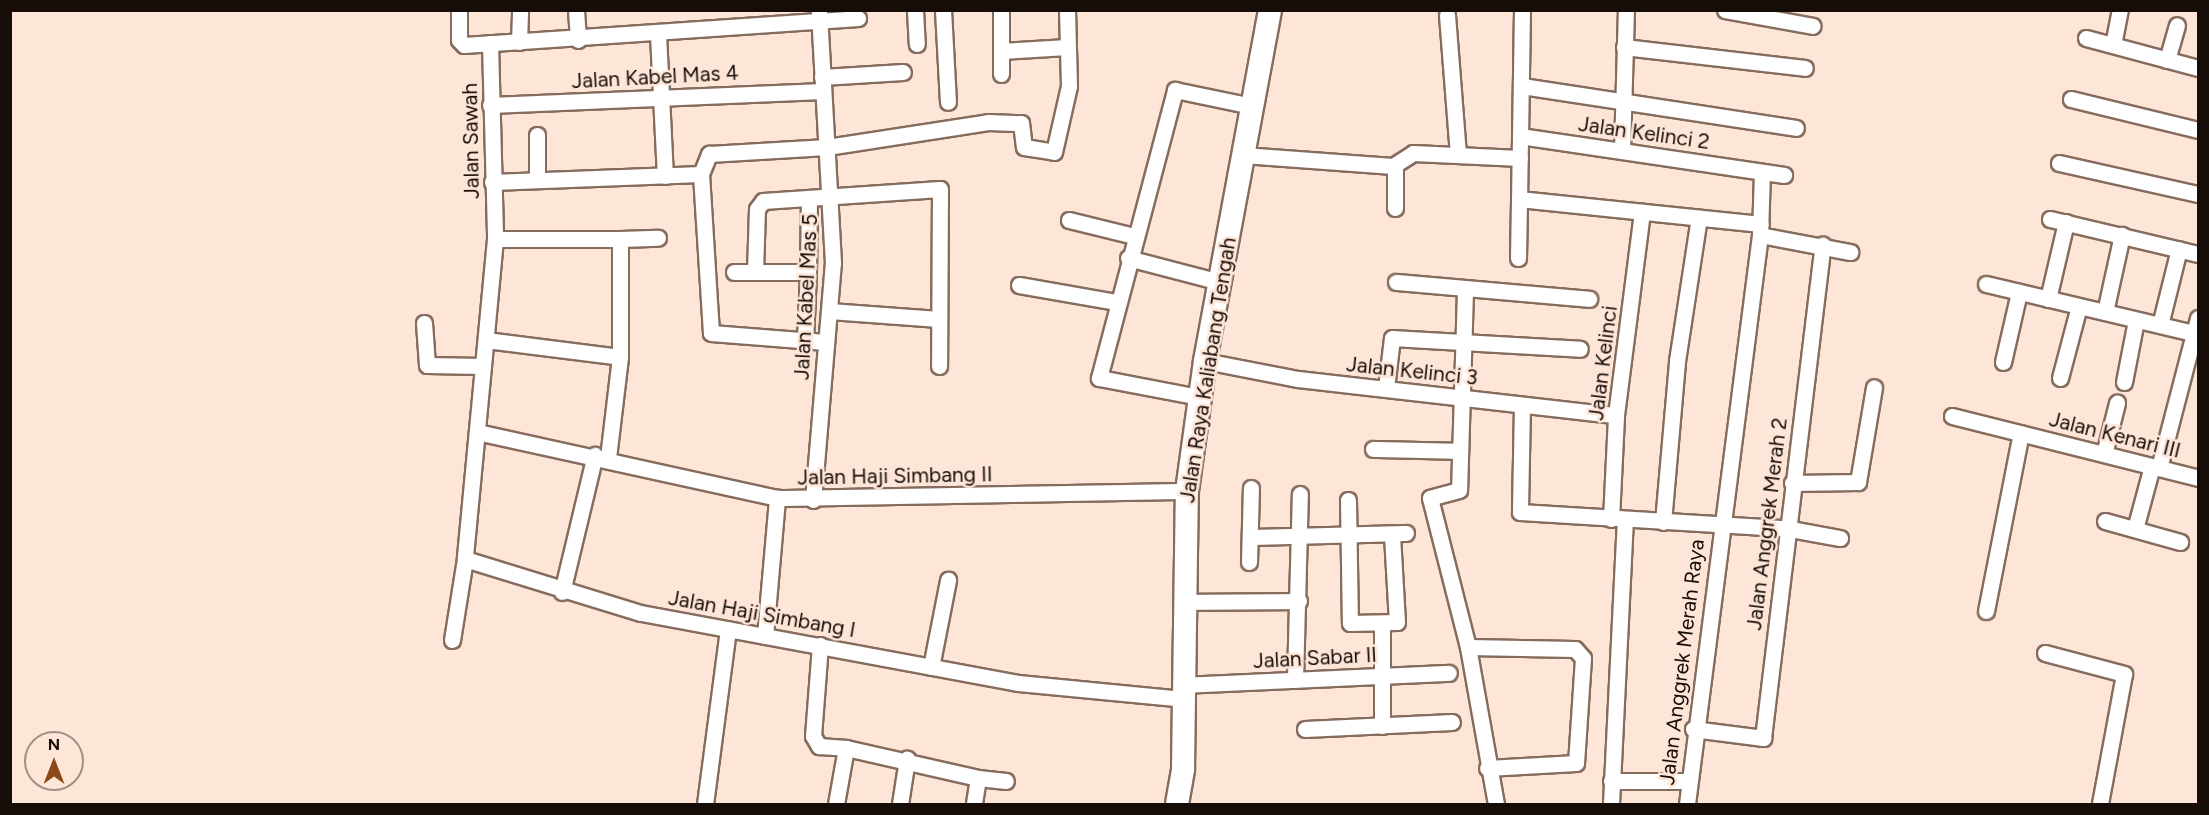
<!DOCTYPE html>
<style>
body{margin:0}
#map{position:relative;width:2209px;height:815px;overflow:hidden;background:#fde5d7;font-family:Figtree,sans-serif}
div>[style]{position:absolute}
.roads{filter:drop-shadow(2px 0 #866c5d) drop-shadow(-2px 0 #866c5d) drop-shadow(0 2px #866c5d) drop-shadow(0 -2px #866c5d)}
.street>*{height:15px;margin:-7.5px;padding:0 7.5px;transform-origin:7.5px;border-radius:7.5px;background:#fff}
.primary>*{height:22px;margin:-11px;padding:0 11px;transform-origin:11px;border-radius:11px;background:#fff}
span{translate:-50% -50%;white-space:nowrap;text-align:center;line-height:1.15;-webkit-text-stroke:5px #fde5d7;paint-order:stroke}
.street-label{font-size:21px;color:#170d08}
.frame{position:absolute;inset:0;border:12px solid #170d08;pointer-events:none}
.north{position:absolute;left:24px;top:731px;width:60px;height:60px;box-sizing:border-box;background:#fde5d7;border:2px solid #a18f84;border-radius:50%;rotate:0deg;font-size:16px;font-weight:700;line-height:24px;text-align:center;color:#170d08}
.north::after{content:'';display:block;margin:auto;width:21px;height:27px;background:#8c4919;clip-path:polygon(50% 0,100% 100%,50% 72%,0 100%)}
</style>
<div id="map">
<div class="roads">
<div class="street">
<i style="left:459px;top:10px;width:30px;rotate:90deg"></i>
<i style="left:459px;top:40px;width:7px;rotate:45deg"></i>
<i style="left:464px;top:45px;width:395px;rotate:-3.9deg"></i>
<i style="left:576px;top:10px;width:30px;rotate:86deg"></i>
<i style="left:915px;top:10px;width:34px;rotate:87deg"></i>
<i style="left:943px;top:10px;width:92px;rotate:86.9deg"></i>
<i style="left:1522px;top:10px;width:189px;rotate:90.9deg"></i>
<i style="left:1519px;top:199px;width:243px;rotate:5.9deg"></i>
<i style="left:1725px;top:10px;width:89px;rotate:10.3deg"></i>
<i style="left:1447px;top:15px;width:139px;rotate:85.5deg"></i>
<i style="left:658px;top:34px;width:142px;rotate:87.2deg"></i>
<i style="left:2086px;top:38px;width:116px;rotate:15deg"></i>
<i style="left:519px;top:42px;width:32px;rotate:-88deg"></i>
<i style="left:490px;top:43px;width:196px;rotate:88.5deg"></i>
<i style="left:495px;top:239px;width:321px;rotate:95.4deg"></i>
<i style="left:465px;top:559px;width:184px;rotate:17.1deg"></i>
<i style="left:641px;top:613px;width:383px;rotate:10.5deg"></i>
<i style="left:1018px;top:683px;width:166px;rotate:5.5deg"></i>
<i style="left:2113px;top:45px;width:36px;rotate:-79deg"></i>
<i style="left:1624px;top:47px;width:182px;rotate:6.6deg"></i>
<i style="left:1001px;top:51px;width:66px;rotate:-3.5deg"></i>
<i style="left:2167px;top:60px;width:36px;rotate:-74deg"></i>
<i style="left:1001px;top:74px;width:64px;rotate:-90deg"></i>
<i style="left:822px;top:77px;width:81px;rotate:-3.5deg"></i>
<i style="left:1522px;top:86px;width:277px;rotate:8.7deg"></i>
<i style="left:2071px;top:99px;width:131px;rotate:13.7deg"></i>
<i style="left:490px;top:105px;width:333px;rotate:-2.4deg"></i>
<i style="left:1520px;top:136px;width:267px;rotate:8.4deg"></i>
<i style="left:1622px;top:151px;width:141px;rotate:-88.4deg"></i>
<i style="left:1243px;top:155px;width:150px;rotate:4.2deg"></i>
<i style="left:1393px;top:166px;width:24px;rotate:-33deg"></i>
<i style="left:1413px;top:153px;width:107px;rotate:2.7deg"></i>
<i style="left:2059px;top:163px;width:142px;rotate:12.6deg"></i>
<i style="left:701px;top:174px;width:159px;rotate:86.4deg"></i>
<i style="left:711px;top:333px;width:115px;rotate:4.5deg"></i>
<i style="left:537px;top:180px;width:45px;rotate:-90deg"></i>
<i style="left:492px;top:182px;width:209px;rotate:-2.2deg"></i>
<i style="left:701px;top:174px;width:22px;rotate:-68deg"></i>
<i style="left:709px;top:154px;width:118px;rotate:-3.4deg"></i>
<i style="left:827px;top:147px;width:163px;rotate:-8.8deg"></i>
<i style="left:988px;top:122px;width:33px;rotate:2deg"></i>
<i style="left:1021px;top:123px;width:24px;rotate:83deg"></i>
<i style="left:1024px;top:147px;width:30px;rotate:9deg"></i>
<i style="left:1054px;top:152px;width:68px;rotate:-77.2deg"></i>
<i style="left:1069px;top:86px;width:76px;rotate:-91.5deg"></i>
<i style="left:1395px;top:208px;width:42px;rotate:-90deg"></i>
<i style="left:2050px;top:219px;width:152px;rotate:13.3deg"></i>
<i style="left:1069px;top:220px;width:67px;rotate:13.8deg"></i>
<i style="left:1760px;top:235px;width:92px;rotate:10.7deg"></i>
<i style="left:495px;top:239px;width:125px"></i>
<i style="left:620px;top:239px;width:118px;rotate:90deg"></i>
<i style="left:620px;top:357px;width:102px;rotate:96.8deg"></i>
<i style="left:620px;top:239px;width:38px;rotate:-2deg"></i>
<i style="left:1128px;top:258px;width:95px;rotate:14.6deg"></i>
<i style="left:1518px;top:258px;width:59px;rotate:-89deg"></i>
<i style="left:734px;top:272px;width:74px"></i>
<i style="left:808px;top:272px;width:68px;rotate:92.5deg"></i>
<i style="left:755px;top:272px;width:63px;rotate:-88.2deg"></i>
<i style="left:757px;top:209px;width:10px;rotate:-53deg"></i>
<i style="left:763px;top:201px;width:177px;rotate:-3.9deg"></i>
<i style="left:940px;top:189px;width:177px;rotate:90.3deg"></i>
<i style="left:808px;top:272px;width:72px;rotate:-89.2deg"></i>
<i style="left:1396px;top:282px;width:194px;rotate:5deg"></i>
<i style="left:1986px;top:284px;width:218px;rotate:13.3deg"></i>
<i style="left:1019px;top:285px;width:98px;rotate:9.9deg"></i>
<i style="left:1465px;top:290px;width:200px;rotate:91.7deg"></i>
<i style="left:1459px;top:490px;width:30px;rotate:165deg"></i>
<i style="left:1430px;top:498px;width:154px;rotate:75.7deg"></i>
<i style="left:1468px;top:647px;width:159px;rotate:79.9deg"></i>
<i style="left:2048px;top:299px;width:79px;rotate:-76.8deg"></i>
<i style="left:830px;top:311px;width:108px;rotate:4.2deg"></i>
<i style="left:2105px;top:312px;width:79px;rotate:-77.6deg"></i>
<i style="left:424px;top:323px;width:42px;rotate:85.9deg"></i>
<i style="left:427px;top:365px;width:56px;rotate:1deg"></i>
<i style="left:2160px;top:325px;width:78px;rotate:-76deg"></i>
<i style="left:486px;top:340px;width:135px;rotate:7.2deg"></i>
<i style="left:1205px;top:361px;width:95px;rotate:11deg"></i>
<i style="left:1298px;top:379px;width:320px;rotate:6.5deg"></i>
<i style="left:2003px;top:362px;width:72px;rotate:-77.1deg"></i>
<i style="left:2060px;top:378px;width:74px;rotate:-75.2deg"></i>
<i style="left:2124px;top:382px;width:63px;rotate:-79deg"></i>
<i style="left:1386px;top:388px;width:50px;rotate:-83.2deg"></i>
<i style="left:1392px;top:338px;width:188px;rotate:3.3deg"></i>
<i style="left:1199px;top:397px;width:102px;rotate:-169.2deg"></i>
<i style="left:1099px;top:378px;width:298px;rotate:-75.2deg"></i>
<i style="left:1175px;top:90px;width:79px;rotate:11.7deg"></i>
<i style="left:1522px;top:405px;width:107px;rotate:91.1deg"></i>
<i style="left:1520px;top:512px;width:265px;rotate:3.5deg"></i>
<i style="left:1785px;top:528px;width:56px;rotate:10.3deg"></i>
<i style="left:1952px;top:416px;width:254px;rotate:14.1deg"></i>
<i style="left:477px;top:432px;width:307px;rotate:12.4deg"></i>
<i style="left:777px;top:498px;width:410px;rotate:-1deg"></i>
<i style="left:1373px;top:449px;width:85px;rotate:1.3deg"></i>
<i style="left:2104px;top:454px;width:53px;rotate:-75.7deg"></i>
<i style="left:2159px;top:468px;width:155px;rotate:-75.4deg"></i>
<i style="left:1792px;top:483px;width:66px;rotate:-0.9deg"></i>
<i style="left:1858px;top:482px;width:96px;rotate:-80.4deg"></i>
<i style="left:813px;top:500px;width:238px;rotate:-85.2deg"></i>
<i style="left:833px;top:263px;width:253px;rotate:-93.2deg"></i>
<i style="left:1348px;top:500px;width:123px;rotate:89.1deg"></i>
<i style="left:1350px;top:623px;width:47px;rotate:-1.2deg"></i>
<i style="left:1397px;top:622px;width:87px;rotate:-93.3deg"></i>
<i style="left:1611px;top:519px;width:104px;rotate:-87.2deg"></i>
<i style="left:1616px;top:415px;width:205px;rotate:-82.7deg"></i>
<i style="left:2105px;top:521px;width:78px;rotate:15.6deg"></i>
<i style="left:1663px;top:522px;width:162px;rotate:-85deg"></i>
<i style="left:1677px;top:361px;width:145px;rotate:-81.3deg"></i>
<i style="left:2135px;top:529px;width:65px;rotate:-74.9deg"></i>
<i style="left:1250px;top:537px;width:156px;rotate:-1.5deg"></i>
<i style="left:1249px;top:562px;width:74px;rotate:-88.5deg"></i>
<i style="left:562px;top:592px;width:141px;rotate:-76.5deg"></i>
<i style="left:1182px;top:602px;width:117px;rotate:-0.5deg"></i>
<i style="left:1986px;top:611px;width:181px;rotate:-78.9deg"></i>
<i style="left:765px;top:636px;width:139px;rotate:-85deg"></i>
<i style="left:452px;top:640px;width:82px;rotate:-80.9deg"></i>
<i style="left:820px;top:645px;width:91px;rotate:94.4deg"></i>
<i style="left:813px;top:736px;width:12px;rotate:59deg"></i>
<i style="left:819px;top:746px;width:27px;rotate:4deg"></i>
<i style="left:1468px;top:647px;width:107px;rotate:1.1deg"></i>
<i style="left:1575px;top:649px;width:12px;rotate:48deg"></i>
<i style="left:1583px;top:658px;width:105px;rotate:93.8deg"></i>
<i style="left:1576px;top:763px;width:89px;rotate:176.8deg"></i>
<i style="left:2045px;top:653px;width:82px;rotate:14.9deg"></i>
<i style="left:2124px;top:674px;width:132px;rotate:100.5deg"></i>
<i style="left:931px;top:667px;width:89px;rotate:-78.9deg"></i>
<i style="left:1295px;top:680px;width:186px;rotate:-88.5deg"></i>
<i style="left:1183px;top:685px;width:266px;rotate:-2.6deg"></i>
<i style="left:1382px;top:726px;width:101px;rotate:-90deg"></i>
<i style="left:1305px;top:729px;width:147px;rotate:-2.7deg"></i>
<i style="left:1693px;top:729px;width:71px;rotate:7.3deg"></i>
<i style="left:1763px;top:738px;width:497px;rotate:-83.1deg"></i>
<i style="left:978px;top:778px;width:28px;rotate:6deg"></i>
<i style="left:1611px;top:781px;width:76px"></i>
<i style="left:705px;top:804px;width:176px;rotate:-82.5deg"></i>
<i style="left:836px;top:804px;width:57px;rotate:-79.9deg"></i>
<i style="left:846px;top:748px;width:135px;rotate:12.8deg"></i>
<i style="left:978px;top:778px;width:26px;rotate:99deg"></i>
<i style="left:900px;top:804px;width:46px;rotate:-81.2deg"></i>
<i style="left:1611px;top:804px;width:284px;rotate:-87.2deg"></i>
<i style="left:1687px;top:804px;width:574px;rotate:-82.69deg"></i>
<i style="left:1760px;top:235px;width:63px;rotate:-88.2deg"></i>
</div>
<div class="primary">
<i style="left:1177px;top:804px;width:36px;rotate:-80deg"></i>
<i style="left:1183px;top:769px;width:278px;rotate:-89.2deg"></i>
<i style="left:1187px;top:491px;width:131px;rotate:-82.1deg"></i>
<i style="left:1205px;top:361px;width:357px;rotate:-79.5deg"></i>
</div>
</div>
<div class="street-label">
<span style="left:655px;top:77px;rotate:-3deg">Jalan Kabel Mas 4</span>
<span style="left:1644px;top:133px;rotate:8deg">Jalan Kelinci 2</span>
<span style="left:471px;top:141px;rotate:-91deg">Jalan Sawah</span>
<span style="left:806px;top:297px;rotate:-87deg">Jalan Kabel Mas 5</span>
<span style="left:1603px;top:363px;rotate:-83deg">Jalan Kelinci</span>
<span style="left:1208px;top:370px;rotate:-81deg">Jalan Raya Kaliabang Tengah</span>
<span style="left:1412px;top:371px;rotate:6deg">Jalan Kelinci 3</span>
<span style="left:2115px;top:435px;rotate:14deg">Jalan Kenari III</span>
<span style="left:895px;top:476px;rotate:-1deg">Jalan Haji Simbang II</span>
<span style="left:1767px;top:524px;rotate:-83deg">Jalan Anggrek Merah 2</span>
<span style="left:762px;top:614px;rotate:10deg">Jalan Haji Simbang I</span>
<span style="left:1315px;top:658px;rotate:-3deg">Jalan Sabar II</span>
<span style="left:1682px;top:662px;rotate:-83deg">Jalan Anggrek Merah Raya</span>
</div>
<div class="frame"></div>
<div class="north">N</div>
</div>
